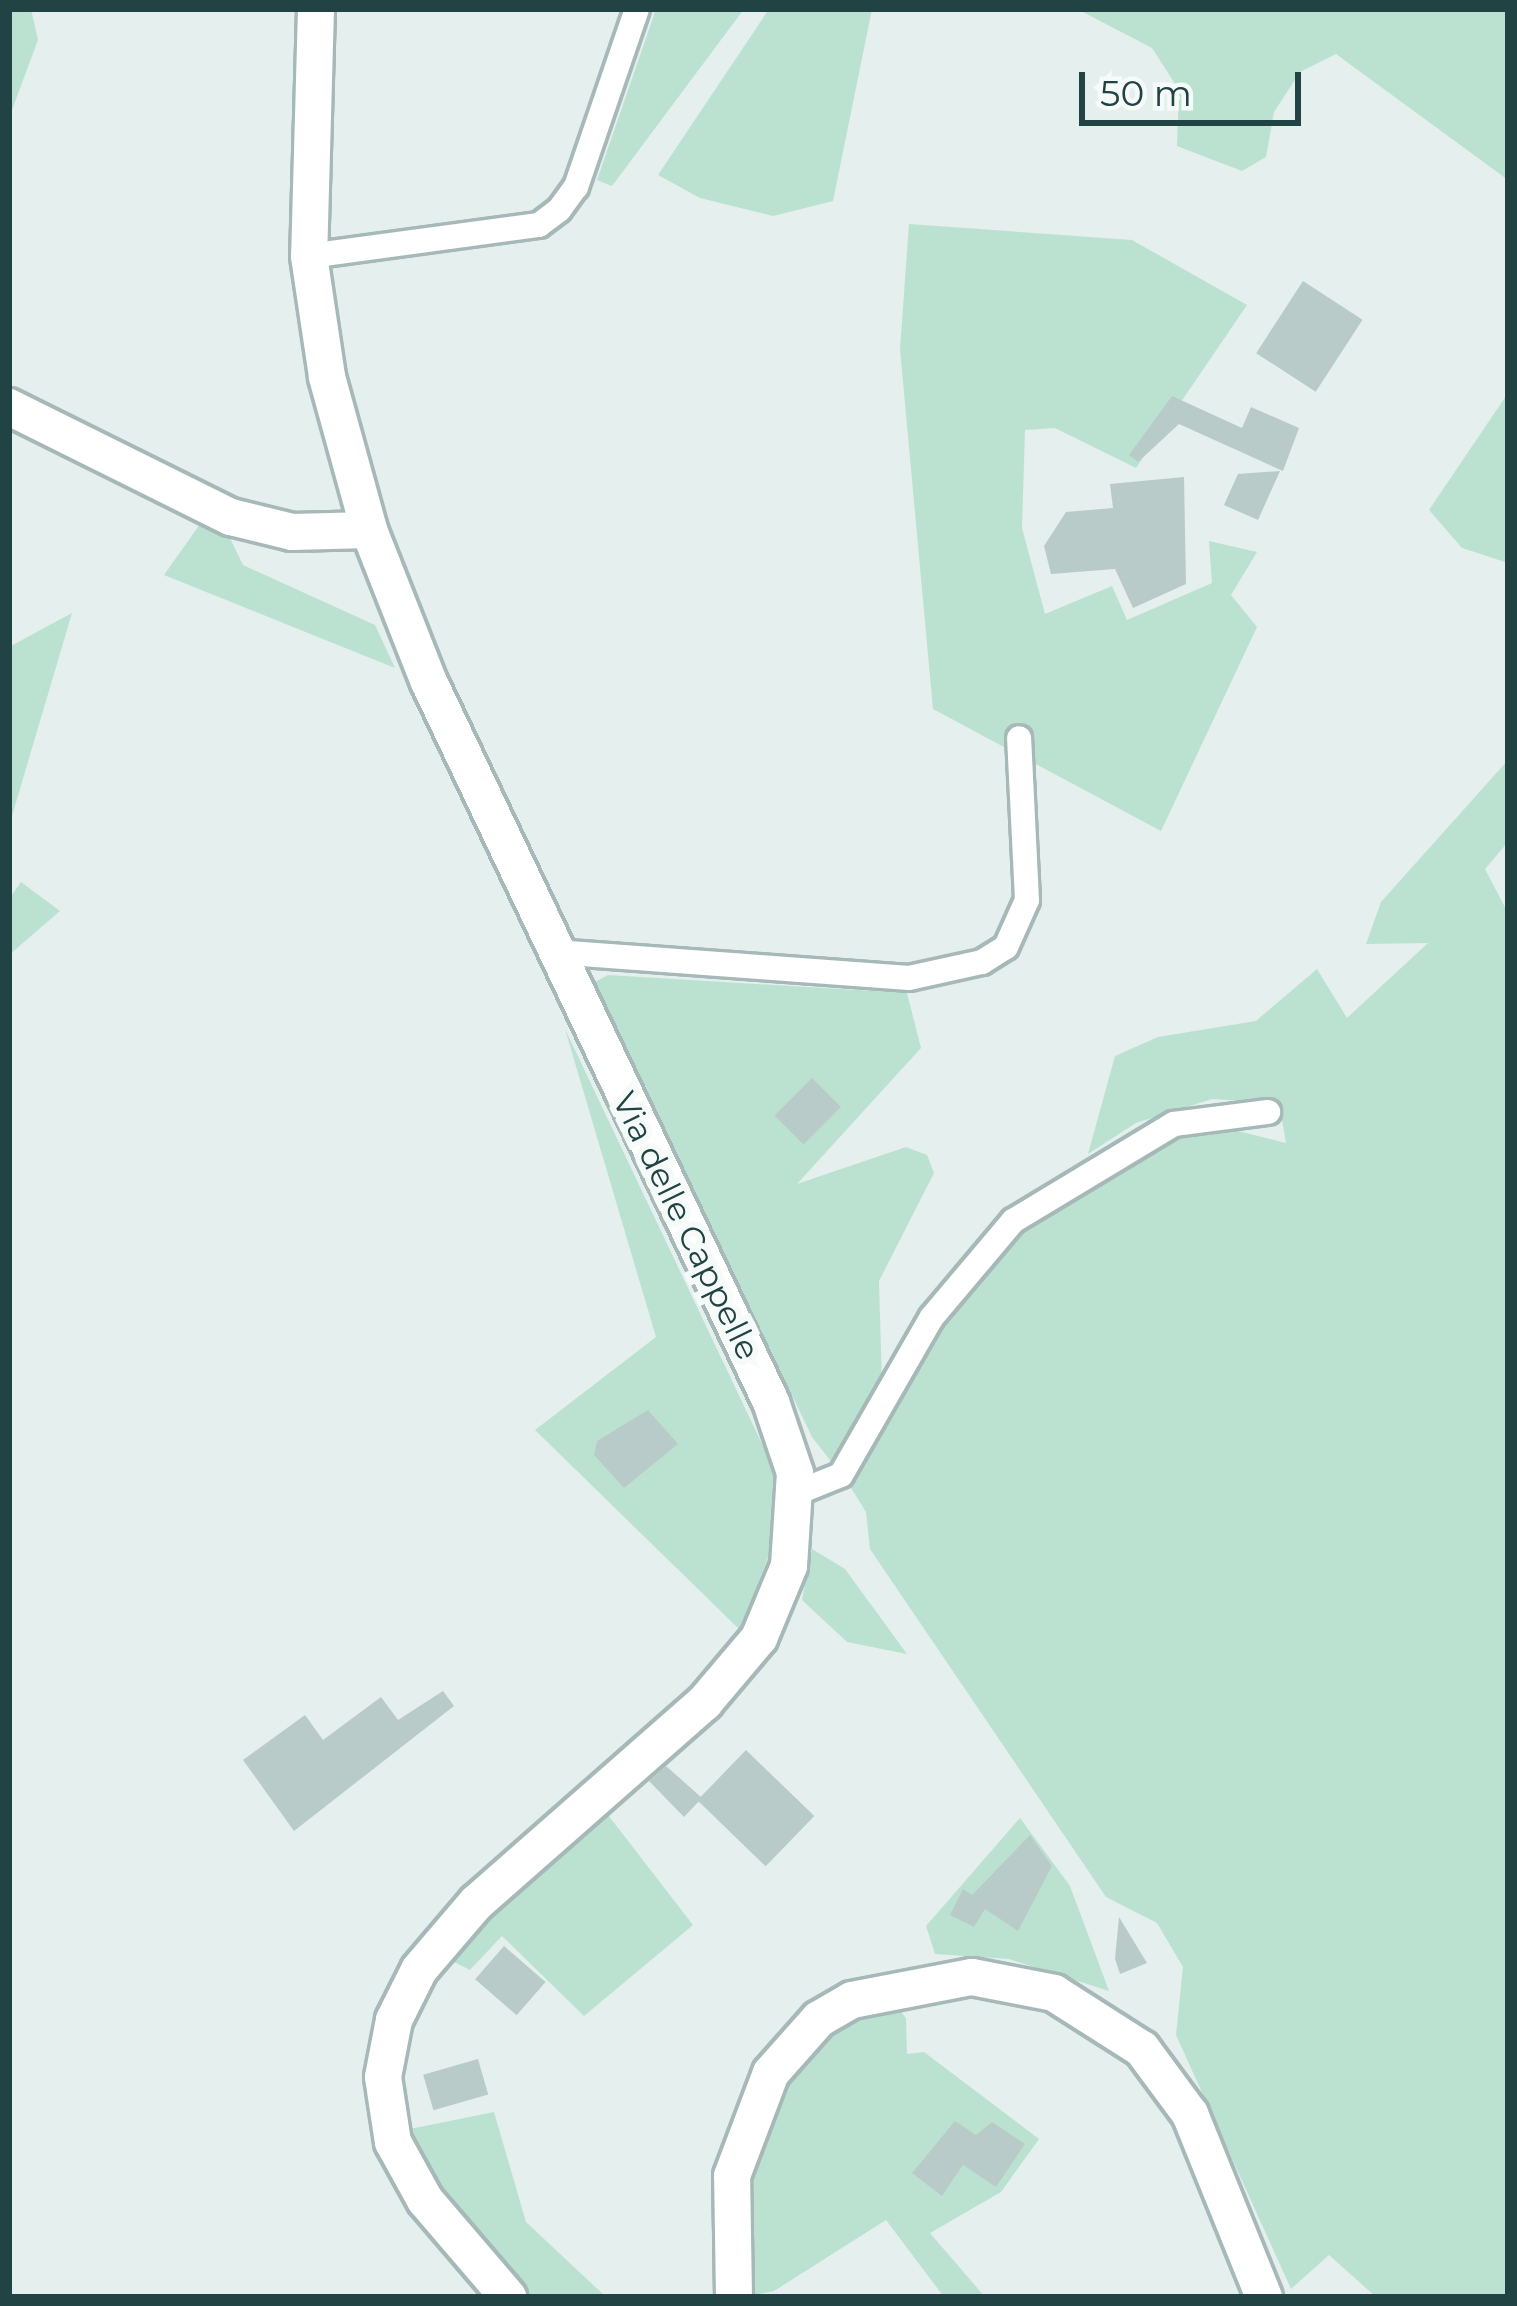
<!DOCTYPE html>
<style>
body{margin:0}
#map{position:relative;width:1517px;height:2306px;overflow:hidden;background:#e4efee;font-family:Montserrat,sans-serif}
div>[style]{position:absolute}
.green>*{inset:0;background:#bbe2d1}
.building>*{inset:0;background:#b9cbc8;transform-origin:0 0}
.roads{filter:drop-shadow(3px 0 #a6b8b8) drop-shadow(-3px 0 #a6b8b8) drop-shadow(0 3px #a6b8b8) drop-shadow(0 -3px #a6b8b8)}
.street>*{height:24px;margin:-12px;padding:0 12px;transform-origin:12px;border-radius:12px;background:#fff}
.secondary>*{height:36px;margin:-18px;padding:0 18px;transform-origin:18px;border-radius:18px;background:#fff}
span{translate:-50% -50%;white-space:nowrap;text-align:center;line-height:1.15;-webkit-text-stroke:12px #f6fbfa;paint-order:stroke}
.street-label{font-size:33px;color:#214344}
.frame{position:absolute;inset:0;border:12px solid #214344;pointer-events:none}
.scale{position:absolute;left:1079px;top:72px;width:222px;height:54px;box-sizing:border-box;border:6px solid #214344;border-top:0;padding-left:15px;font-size:36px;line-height:42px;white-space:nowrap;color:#214344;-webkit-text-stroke:9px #f6fbfa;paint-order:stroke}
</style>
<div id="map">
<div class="green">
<i style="clip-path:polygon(9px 9px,31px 9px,38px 40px,9px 118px)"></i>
<i style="clip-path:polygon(656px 9px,744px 9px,612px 186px,597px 180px)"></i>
<i style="clip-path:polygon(769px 9px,872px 9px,833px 201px,773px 216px,700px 198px,658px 175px)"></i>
<i style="clip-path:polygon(1077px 9px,1508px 9px,1508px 180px,1336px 54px,1300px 72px,1274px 112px,1266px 157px,1242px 171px,1177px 146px,1179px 90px,1152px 48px)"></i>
<i style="clip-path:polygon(909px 224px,1132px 240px,1247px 305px,1136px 468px,1055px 428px,1025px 430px,1022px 528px,1045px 614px,1112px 586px,1127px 620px,1212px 583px,1209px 541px,1257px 552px,1231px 595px,1257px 627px,1161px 831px,933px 709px,900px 349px)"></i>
<i style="clip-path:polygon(1508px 393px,1508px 563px,1462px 548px,1429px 510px)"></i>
<i style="clip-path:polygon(200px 524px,228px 534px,243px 565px,375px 625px,395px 668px,164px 575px)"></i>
<i style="clip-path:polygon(72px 613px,9px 826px,9px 647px)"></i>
<i style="clip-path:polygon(1508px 760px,1508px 842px,1485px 869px,1508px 913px,1508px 2297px,1376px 2297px,1329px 2255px,1291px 2289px,1176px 2035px,1183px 1967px,1157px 1923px,1106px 1897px,870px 1549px,866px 1512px,846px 1480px,944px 1315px,1038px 1213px,1154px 1143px,1226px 1128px,1286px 1143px,1279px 1103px,1212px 1099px,1136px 1123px,1088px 1154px,1115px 1056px,1158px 1037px,1256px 1021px,1317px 969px,1347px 1018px,1428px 943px,1366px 944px,1381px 902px)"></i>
<i style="clip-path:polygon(21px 882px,60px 911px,9px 955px,9px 899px)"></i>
<i style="clip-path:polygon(608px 975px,907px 993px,921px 1048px,797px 1184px,906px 1147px,927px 1155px,934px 1173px,879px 1281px,882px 1385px,837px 1469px,812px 1437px,595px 982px)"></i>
<i style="clip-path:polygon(565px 1029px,774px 1469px,776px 1537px,740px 1630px,535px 1430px,656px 1337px)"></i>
<i style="clip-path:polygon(812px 1549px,845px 1569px,907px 1654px,847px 1642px,802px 1600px)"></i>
<i style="clip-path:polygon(605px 1811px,693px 1925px,584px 2016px,502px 1936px,470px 1970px,450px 1960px,468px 1931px)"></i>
<i style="clip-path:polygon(1020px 1818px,1070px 1886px,1109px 1991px,1009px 1959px,935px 1954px,926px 1926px)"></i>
<i style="clip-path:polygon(896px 2005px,906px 2018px,907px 2054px,924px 2052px,1039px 2139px,1001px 2192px,930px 2233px,985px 2297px,944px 2297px,886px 2220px,774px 2291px,749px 2296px,746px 2185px,787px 2075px,850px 2021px)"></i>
<i style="clip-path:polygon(494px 2112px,526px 2222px,606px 2297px,526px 2297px,418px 2156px,410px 2129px)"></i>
</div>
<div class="building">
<i style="left:1303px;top:281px;width:71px;height:86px;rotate:33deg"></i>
<i style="clip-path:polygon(1172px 396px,1242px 428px,1251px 407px,1299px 428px,1283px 471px,1179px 424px,1138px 462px,1129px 455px)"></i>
<i style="clip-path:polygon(1280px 471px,1258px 520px,1224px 505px,1238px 474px)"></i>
<i style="clip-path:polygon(1184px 477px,1186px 584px,1133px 608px,1115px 569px,1051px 574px,1044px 546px,1066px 512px,1113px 508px,1110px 484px)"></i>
<i style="left:812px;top:1078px;width:41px;height:53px;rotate:45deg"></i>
<i style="clip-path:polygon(648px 1410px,678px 1444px,624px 1488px,594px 1455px,597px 1441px)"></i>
<i style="clip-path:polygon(443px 1691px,454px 1706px,294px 1831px,243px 1760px,305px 1715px,323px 1740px,381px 1697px,398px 1720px)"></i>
<i style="left:746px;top:1750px;width:95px;height:70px;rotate:44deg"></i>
<i style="clip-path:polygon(666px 1766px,702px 1798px,684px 1817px,649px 1781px)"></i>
<i style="clip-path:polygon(1030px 1835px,1052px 1866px,1018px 1931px,985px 1909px,974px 1927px,950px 1915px,963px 1889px,972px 1895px)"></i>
<i style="clip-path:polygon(1119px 1917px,1147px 1963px,1120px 1974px,1115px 1959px)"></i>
<i style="left:504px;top:1946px;width:55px;height:44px;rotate:41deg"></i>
<i style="left:478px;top:2059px;width:37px;height:57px;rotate:74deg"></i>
<i style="clip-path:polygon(955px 2121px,976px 2135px,992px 2122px,1025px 2144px,996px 2187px,963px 2165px,942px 2196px,912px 2173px)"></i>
</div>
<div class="roads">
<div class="street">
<i style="left:309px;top:256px;width:232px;rotate:-7.7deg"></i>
<i style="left:539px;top:225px;width:25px;rotate:-37deg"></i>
<i style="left:559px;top:210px;width:29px;rotate:-54deg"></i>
<i style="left:576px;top:187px;width:188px;rotate:-71.1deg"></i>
<i style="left:555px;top:952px;width:355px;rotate:4.2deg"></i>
<i style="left:909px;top:978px;width:75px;rotate:-12.4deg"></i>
<i style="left:982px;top:962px;width:28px;rotate:-32deg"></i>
<i style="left:1006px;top:947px;width:51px;rotate:-65.9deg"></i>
<i style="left:1027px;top:900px;width:162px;rotate:-92.8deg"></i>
<i style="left:796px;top:1493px;width:48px;rotate:-21.8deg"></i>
<i style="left:841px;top:1475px;width:182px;rotate:-60.1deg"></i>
<i style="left:932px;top:1317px;width:126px;rotate:-49.8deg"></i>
<i style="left:1013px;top:1221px;width:188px;rotate:-31.1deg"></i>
<i style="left:1174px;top:1124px;width:95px;rotate:-7.3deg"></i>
</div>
<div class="secondary">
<i style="left:316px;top:9px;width:247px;rotate:91.6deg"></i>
<i style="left:309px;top:256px;width:122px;rotate:81.5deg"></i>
<i style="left:327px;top:377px;width:159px;rotate:74.6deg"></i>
<i style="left:369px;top:530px;width:163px;rotate:68.5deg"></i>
<i style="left:429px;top:682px;width:797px;rotate:64.59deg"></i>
<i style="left:771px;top:1402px;width:75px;rotate:71.3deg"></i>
<i style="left:795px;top:1473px;width:93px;rotate:93.7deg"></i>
<i style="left:789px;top:1566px;width:78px;rotate:112.6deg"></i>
<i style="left:759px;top:1638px;width:84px;rotate:130.2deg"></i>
<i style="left:705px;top:1702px;width:303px;rotate:138.7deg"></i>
<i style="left:477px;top:1902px;width:89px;rotate:130.5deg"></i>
<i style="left:419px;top:1970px;width:56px;rotate:116.6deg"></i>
<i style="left:394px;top:2020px;width:58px;rotate:100.9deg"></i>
<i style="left:383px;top:2077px;width:66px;rotate:81.3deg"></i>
<i style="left:393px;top:2142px;width:66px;rotate:61.1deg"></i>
<i style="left:425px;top:2200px;width:128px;rotate:49.4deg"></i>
<i style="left:9px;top:407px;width:248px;rotate:26.4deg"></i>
<i style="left:231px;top:517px;width:63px;rotate:13.8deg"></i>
<i style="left:292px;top:532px;width:77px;rotate:-1.5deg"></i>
<i style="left:734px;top:2297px;width:121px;rotate:-90.9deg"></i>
<i style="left:732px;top:2176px;width:110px;rotate:-69.3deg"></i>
<i style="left:771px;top:2073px;width:72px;rotate:-48.4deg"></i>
<i style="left:819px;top:2019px;width:38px;rotate:-30deg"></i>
<i style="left:852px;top:2000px;width:122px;rotate:-10.9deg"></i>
<i style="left:972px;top:1977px;width:84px;rotate:11deg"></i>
<i style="left:1054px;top:1993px;width:104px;rotate:32.5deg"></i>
<i style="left:1142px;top:2049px;width:81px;rotate:53.6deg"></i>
<i style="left:1190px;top:2114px;width:197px;rotate:68deg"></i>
</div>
</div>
<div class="street-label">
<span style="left:686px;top:1226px;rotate:64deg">Via delle Cappelle</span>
</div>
<div class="frame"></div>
<div class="scale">50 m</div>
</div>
